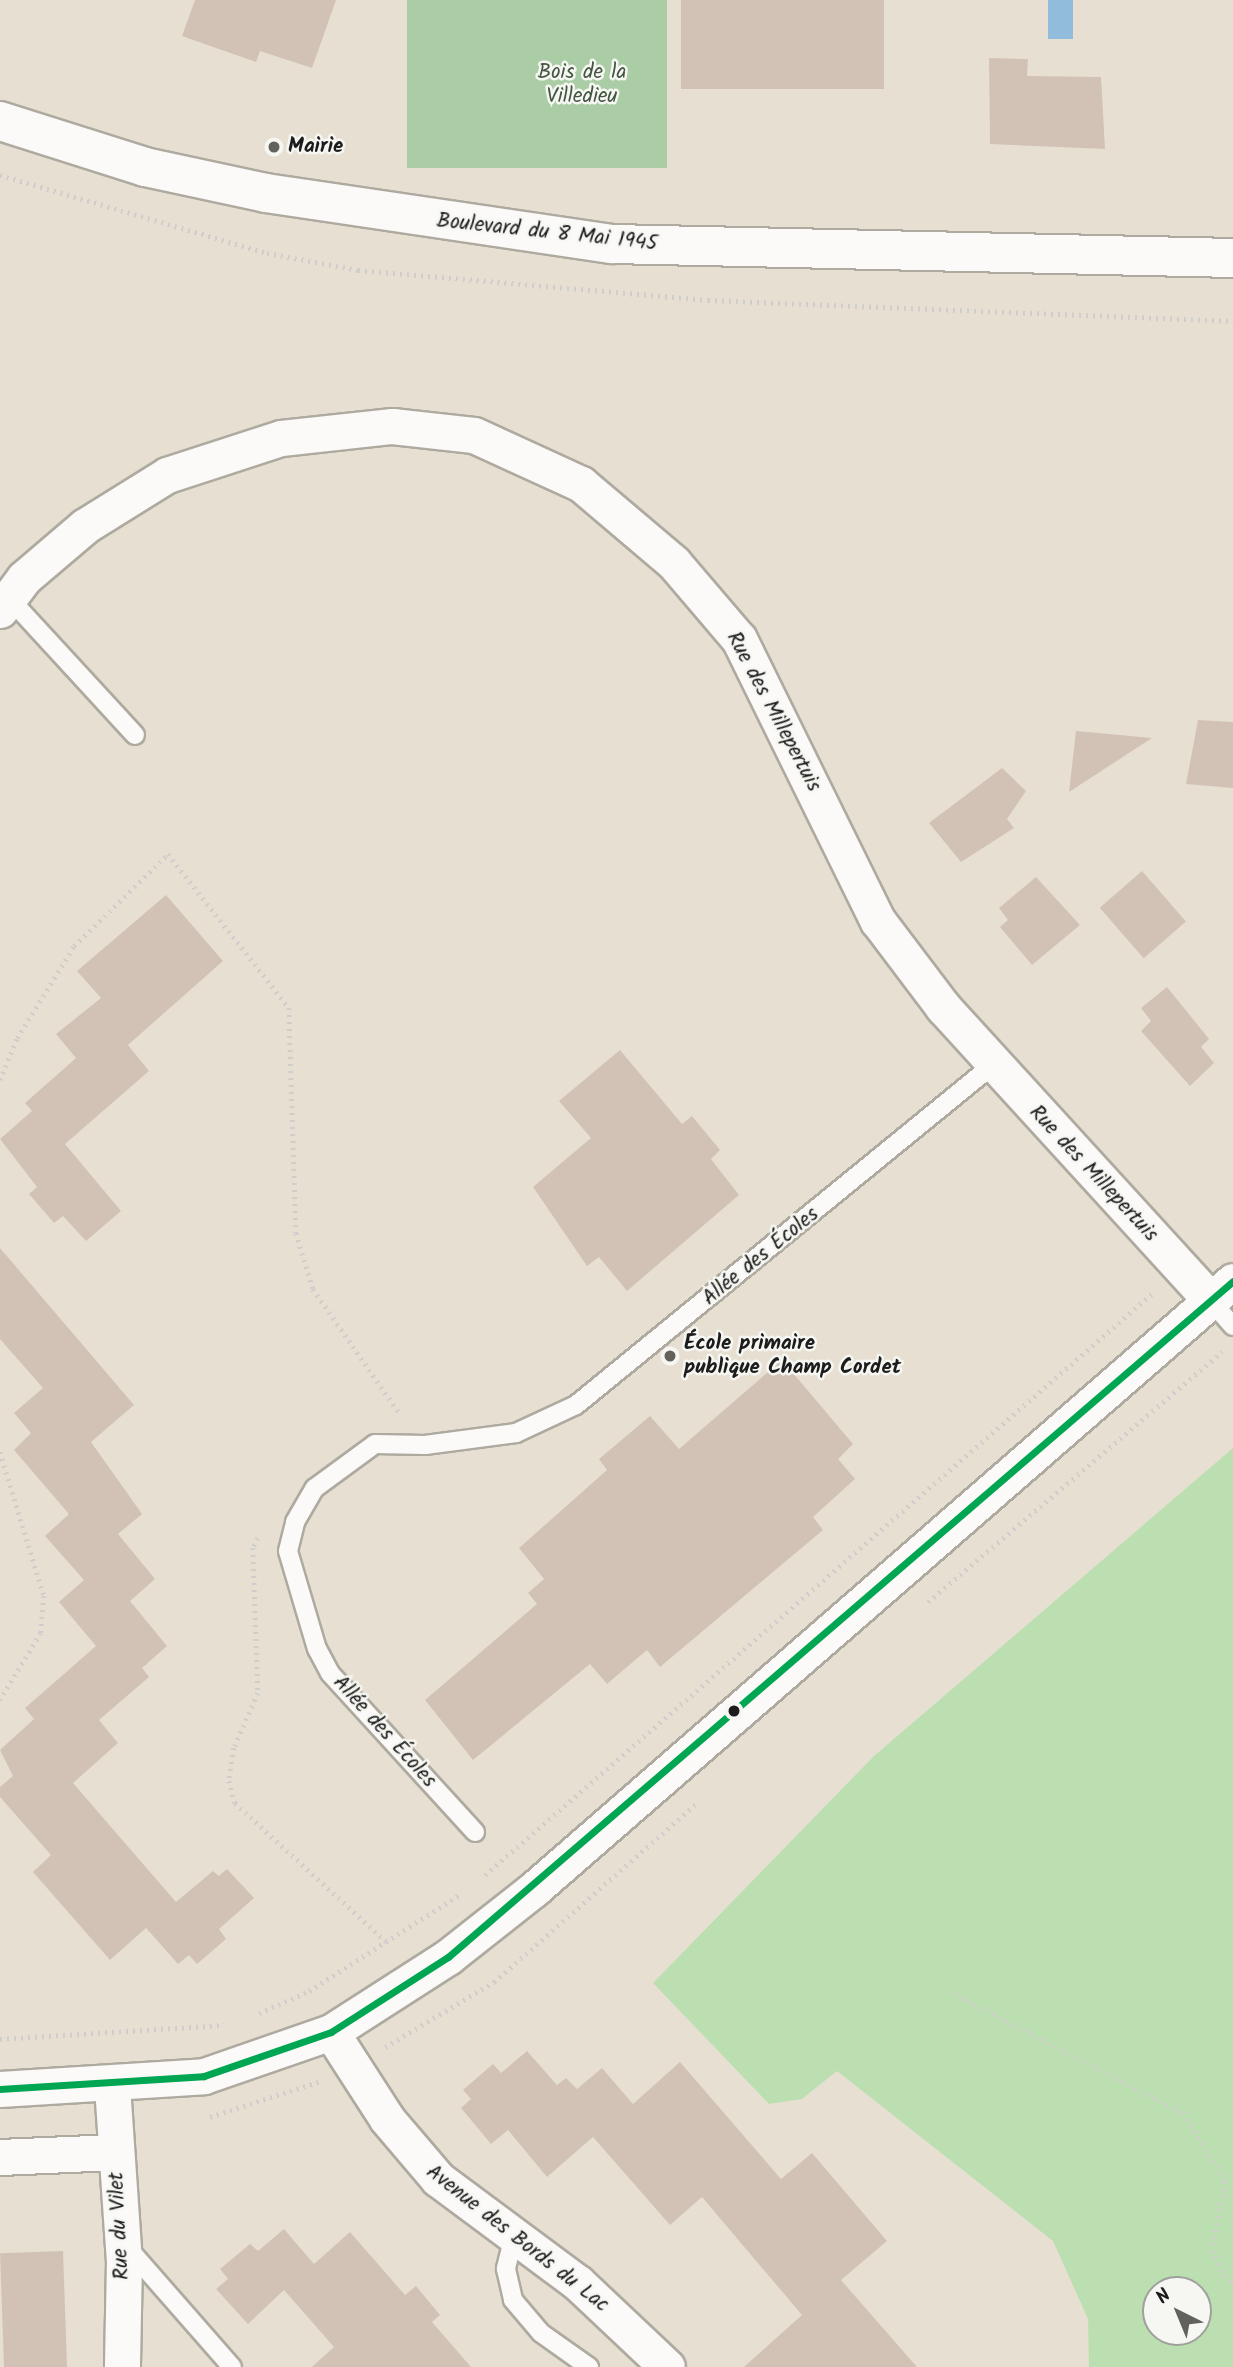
<!DOCTYPE html>
<meta charset="utf-8">
<style>
body{margin:0}
#map{position:relative;width:1233px;height:2367px;overflow:hidden;background:#e7e0d2;font-family:Kalam,sans-serif}
div>[style]{position:absolute}
.green>*{inset:0;background:#bcdfb2}
.forest>*{inset:0;background:#abcda5;transform-origin:0 0}
.water>*{inset:0;background:#92bcdc;transform-origin:0 0}
.building>*{inset:0;background:#d2c2b5;transform-origin:0 0}
.path>*{height:4.5px;margin-top:-2.25px;transform-origin:0;background:repeating-linear-gradient(90deg,#d0cecb 0 2px,transparent 0 7px)}
.roads{filter:drop-shadow(2px 0 #aeaaa0) drop-shadow(-2px 0 #aeaaa0) drop-shadow(0 2px #aeaaa0) drop-shadow(0 -2px #aeaaa0)}
.service>*{height:18px;margin:-9px;padding:0 9px;transform-origin:9px;border-radius:9px;background:#fbfaf8}
.minor>*{height:35px;margin:-17.5px;padding:0 17.5px;transform-origin:17.5px;border-radius:17.5px;background:#fbfaf8}
.tertiary>*{height:38px;margin:-19px;padding:0 19px;transform-origin:19px;border-radius:19px;background:#fbfaf8}
.bus-1>*{height:7px;margin:-3.5px;padding:0 3.5px;transform-origin:3.5px;border-radius:3.5px;background:#00a651}
.dots>*{width:19px;height:19px;translate:-50% -50%;box-sizing:border-box;border:4px solid #f6f6f2;border-radius:50%}
span{translate:-50% -50%;white-space:nowrap;text-align:center;line-height:1.15;-webkit-text-stroke:5px #f6f6f2;paint-order:stroke}
.park-label{font-size:21px;color:#425641}
.poi-label{font-size:21px;color:#1c1c1c;font-weight:700}
.left{translate:0 -50%;text-align:left}
.street-label{font-size:21px;color:#1c1c1c}
.north{position:absolute;left:1142px;top:2276px;width:70px;height:70px;box-sizing:border-box;background:#f6f6f2;border:2px solid #9f9f9c;border-radius:50%;rotate:317deg;font-size:19px;font-weight:700;line-height:28px;text-align:center;color:#1c1c1c}
.north::after{content:'';display:block;margin:auto;width:24px;height:32px;background:#63615c;clip-path:polygon(50% 0,100% 100%,50% 72%,0 100%)}
</style>
<div id="map">
<div class="green">
<i style="clip-path:polygon(evenodd,1233px 1448px,1233px 2367px,1089px 2367px,1088px 2319px,1053px 2241px,837px 2071px,802px 2099px,769px 2104px,653px 1983px,874px 1756px,1233px 1448px,1156px 2290px,1198px 2290px,1198px 2332px,1156px 2332px,1156px 2290px)"></i>
</div>
<div class="forest">
<i style="left:407px;top:0;width:260px;height:168px"></i>
</div>
<div class="water">
<i style="left:1048px;top:0;width:25px;height:39px"></i>
</div>
<div class="building">
<i style="clip-path:polygon(195px 0,336px 0,312px 68px,260px 51px,256px 62px,182px 36px)"></i>
<i style="left:681px;top:0;width:203px;height:89px"></i>
<i style="clip-path:polygon(989px 58px,1028px 59px,1027px 76px,1101px 77px,1105px 149px,990px 144px)"></i>
<i style="clip-path:polygon(1198px 720px,1233px 722px,1233px 788px,1186px 784px)"></i>
<i style="clip-path:polygon(1076px 731px,1152px 738px,1069px 792px)"></i>
<i style="clip-path:polygon(1002px 768px,1026px 791px,1007px 819px,1014px 828px,961px 862px,929px 823px)"></i>
<i style="left:1142px;top:871px;width:67px;height:56px;rotate:49deg"></i>
<i style="clip-path:polygon(1036px 877px,1080px 925px,1032px 965px,1000px 927px,1008px 920px,999px 908px)"></i>
<i style="clip-path:polygon(166px 895px,223px 961px,128px 1045px,149px 1071px,65px 1144px,121px 1211px,86px 1241px,63px 1216px,54px 1223px,29px 1194px,37px 1187px,0 1139px,32px 1111px,25px 1103px,76px 1058px,56px 1034px,101px 998px,77px 971px)"></i>
<i style="clip-path:polygon(1167px 987px,1209px 1039px,1201px 1047px,1214px 1063px,1190px 1086px,1141px 1031px,1151px 1021px,1141px 1008px)"></i>
<i style="clip-path:polygon(620px 1050px,682px 1124px,692px 1116px,720px 1150px,711px 1159px,739px 1195px,627px 1291px,599px 1257px,587px 1266px,533px 1187px,591px 1138px,559px 1101px)"></i>
<i style="clip-path:polygon(0 1248px,134px 1405px,91px 1442px,142px 1514px,118px 1534px,155px 1579px,130px 1601px,167px 1646px,142px 1668px,149px 1677px,99px 1720px,118px 1743px,73px 1783px,176px 1902px,213px 1871px,219px 1876px,227px 1869px,254px 1898px,219px 1929px,226px 1939px,197px 1964px,189px 1955px,178px 1964px,146px 1928px,110px 1960px,33px 1872px,51px 1855px,0 1797px,0 1787px,13px 1776px,0 1750px,34px 1719px,25px 1708px,96px 1646px,59px 1602px,84px 1580px,45px 1536px,69px 1514px,14px 1450px,31px 1433px,14px 1413px,43px 1388px,0 1339px)"></i>
<i style="clip-path:polygon(782px 1360px,853px 1444px,838px 1459px,855px 1479px,813px 1517px,823px 1530px,660px 1667px,647px 1650px,607px 1684px,590px 1664px,473px 1760px,425px 1700px,537px 1604px,528px 1593px,544px 1579px,519px 1548px,607px 1470px,599px 1459px,650px 1416px,679px 1449px)"></i>
<i style="clip-path:polygon(527px 2051px,557px 2085px,566px 2078px,577px 2089px,602px 2068px,633px 2104px,680px 2062px,781px 2179px,812px 2153px,887px 2241px,841px 2280px,917px 2367px,744px 2367px,802px 2315px,702px 2197px,670px 2225px,593px 2137px,547px 2177px,508px 2130px,491px 2144px,461px 2108px,471px 2099px,463px 2090px,493px 2064px,501px 2073px)"></i>
<i style="clip-path:polygon(284px 2229px,314px 2264px,350px 2232px,405px 2295px,416px 2286px,440px 2315px,432px 2322px,471px 2367px,312px 2367px,334px 2347px,284px 2290px,248px 2324px,216px 2289px,228px 2279px,220px 2269px,250px 2244px,258px 2251px)"></i>
<i style="left:63px;top:2251px;width:116px;height:63px;rotate:88deg"></i>
</div>
<div class="path">
<i style="left:0;top:175px;width:278px;rotate:16.3deg"></i>
<i style="left:267px;top:253px;width:93px;rotate:10.6deg"></i>
<i style="left:358px;top:270px;width:351px;rotate:4.9deg"></i>
<i style="left:708px;top:300px;width:525px;rotate:2.29deg"></i>
<i style="left:0;top:1080px;width:45px;rotate:-68deg"></i>
<i style="left:17px;top:1038px;width:108px;rotate:-58.2deg"></i>
<i style="left:74px;top:946px;width:132px;rotate:-44.4deg"></i>
<i style="left:168px;top:854px;width:196px;rotate:51.8deg"></i>
<i style="left:289px;top:1008px;width:225px;rotate:88.2deg"></i>
<i style="left:296px;top:1233px;width:59px;rotate:73.1deg"></i>
<i style="left:313px;top:1289px;width:152px;rotate:55.2deg"></i>
<i style="left:0;top:1452px;width:151px;rotate:73deg"></i>
<i style="left:44px;top:1596px;width:37px;rotate:95deg"></i>
<i style="left:41px;top:1633px;width:79px;rotate:121.5deg"></i>
<i style="left:258px;top:1538px;width:11px;rotate:117deg"></i>
<i style="left:253px;top:1548px;width:145px;rotate:88deg"></i>
<i style="left:258px;top:1693px;width:60px;rotate:113.6deg"></i>
<i style="left:234px;top:1748px;width:33px;rotate:99deg"></i>
<i style="left:229px;top:1781px;width:23px;rotate:75deg"></i>
<i style="left:235px;top:1803px;width:209px;rotate:42.5deg"></i>
<i style="left:928px;top:1602px;width:386px;rotate:-40.4deg"></i>
<i style="left:485px;top:1875px;width:887px;rotate:-41.07deg"></i>
<i style="left:955px;top:1994px;width:257px;rotate:27.6deg"></i>
<i style="left:1183px;top:2113px;width:81px;rotate:58.1deg"></i>
<i style="left:1226px;top:2182px;width:71px;rotate:102.3deg"></i>
<i style="left:1211px;top:2251px;width:42px;rotate:58.6deg"></i>
<i style="left:259px;top:2013px;width:55px;rotate:-23.7deg"></i>
<i style="left:309px;top:1991px;width:182px;rotate:-32.6deg"></i>
<i style="left:0;top:2039px;width:224px;rotate:-3.6deg"></i>
<i style="left:385px;top:2047px;width:127px;rotate:-30.8deg"></i>
<i style="left:494px;top:1982px;width:271px;rotate:-41.4deg"></i>
<i style="left:210px;top:2117px;width:114px;rotate:-18deg"></i>
</div>
<div class="roads">
<div class="service">
<i style="left:9px;top:598px;width:186px;rotate:47.4deg"></i>
<i style="left:1211px;top:1301px;width:33px;rotate:49deg"></i>
<i style="left:475px;top:1832px;width:215px;rotate:-132.4deg"></i>
<i style="left:330px;top:1673px;width:27px;rotate:-118deg"></i>
<i style="left:317px;top:1649px;width:102px;rotate:-106.5deg"></i>
<i style="left:288px;top:1551px;width:30px;rotate:-76deg"></i>
<i style="left:295px;top:1522px;width:39px;rotate:-60deg"></i>
<i style="left:315px;top:1488px;width:74px;rotate:-36.3deg"></i>
<i style="left:375px;top:1444px;width:50px;rotate:1.1deg"></i>
<i style="left:425px;top:1445px;width:92px;rotate:-7.5deg"></i>
<i style="left:516px;top:1433px;width:66px;rotate:-25deg"></i>
<i style="left:576px;top:1405px;width:539px;rotate:-39.21deg"></i>
<i style="left:514px;top:2236px;width:34px;rotate:104deg"></i>
<i style="left:506px;top:2269px;width:32px;rotate:77deg"></i>
<i style="left:513px;top:2300px;width:43px;rotate:49.7deg"></i>
<i style="left:541px;top:2333px;width:59px;rotate:35.3deg"></i>
<i style="left:126px;top:2246px;width:161px;rotate:48.8deg"></i>
</div>
<div class="minor">
<i style="left:0;top:610px;width:40px;rotate:-53deg"></i>
<i style="left:24px;top:578px;width:80px;rotate:-40.4deg"></i>
<i style="left:85px;top:526px;width:97px;rotate:-31.9deg"></i>
<i style="left:167px;top:475px;width:120px;rotate:-18deg"></i>
<i style="left:281px;top:438px;width:112px;rotate:-6.2deg"></i>
<i style="left:392px;top:426px;width:82px;rotate:6.3deg"></i>
<i style="left:474px;top:435px;width:118px;rotate:24.6deg"></i>
<i style="left:581px;top:484px;width:122px;rotate:40.3deg"></i>
<i style="left:674px;top:563px;width:100px;rotate:49.5deg"></i>
<i style="left:739px;top:639px;width:314px;rotate:63.8deg"></i>
<i style="left:878px;top:921px;width:108px;rotate:52.9deg"></i>
<i style="left:943px;top:1007px;width:398px;rotate:47.6deg"></i>
<i style="left:331px;top:2032px;width:103px;rotate:57.2deg"></i>
<i style="left:387px;top:2119px;width:79px;rotate:49.6deg"></i>
<i style="left:438px;top:2179px;width:174px;rotate:36.6deg"></i>
<i style="left:578px;top:2283px;width:122px;rotate:43.3deg"></i>
<i style="left:112px;top:2086px;width:174px;rotate:86.1deg"></i>
<i style="left:124px;top:2260px;width:107px;rotate:91.1deg"></i>
<i style="left:0;top:2089px;width:204px;rotate:-3.6deg"></i>
<i style="left:204px;top:2076px;width:134px;rotate:-19.1deg"></i>
<i style="left:331px;top:2032px;width:139px;rotate:-32.7deg"></i>
<i style="left:448px;top:1957px;width:110px;rotate:-38.3deg"></i>
<i style="left:534px;top:1889px;width:926px;rotate:-41.02deg"></i>
<i style="left:0;top:2157px;width:116px;rotate:-2.5deg"></i>
</div>
<div class="tertiary">
<i style="left:0;top:121px;width:152px;rotate:17.6deg"></i>
<i style="left:145px;top:167px;width:124px;rotate:12.1deg"></i>
<i style="left:266px;top:193px;width:350px;rotate:8.4deg"></i>
<i style="left:612px;top:244px;width:621px;rotate:1.29deg"></i>
</div>
</div>
<div class="bus-1">
<i style="left:0;top:2089px;width:204px;rotate:-3.6deg"></i>
<i style="left:204px;top:2076px;width:134px;rotate:-19.1deg"></i>
<i style="left:331px;top:2032px;width:139px;rotate:-32.7deg"></i>
<i style="left:448px;top:1957px;width:1036px;rotate:-40.73deg"></i>
</div>
<div class="dots">
<i style="left:274px;top:147px;background:#63615c"></i>
<i style="left:670px;top:1356px;background:#63615c"></i>
<i style="left:734px;top:1711px;background:#1c1c1c"></i>
</div>
<div class="park-label">
<span style="left:582px;top:85px">Bois de la<br>Villedieu</span>
</div>
<div class="poi-label">
<span class="left" style="left:288px;top:147px">Mairie</span>
<span class="left" style="left:684px;top:1356px">École primaire<br>publique Champ Cordet</span>
</div>
<div class="street-label">
<span style="left:547px;top:233px;rotate:6deg">Boulevard du 8 Mai 1945</span>
<span style="left:773px;top:712px;rotate:62deg">Rue des Millepertuis</span>
<span style="left:1093px;top:1174px;rotate:47deg">Rue des Millepertuis</span>
<span style="left:761px;top:1257px;rotate:-39deg">Allée des Écoles</span>
<span style="left:384px;top:1732px;rotate:48deg">Allée des Écoles</span>
<span style="left:120px;top:2226px;rotate:-93deg">Rue du Vilet</span>
<span style="left:517px;top:2239px;rotate:38deg">Avenue des Bords du Lac</span>
</div>
<div class="north">N</div>
</div>
